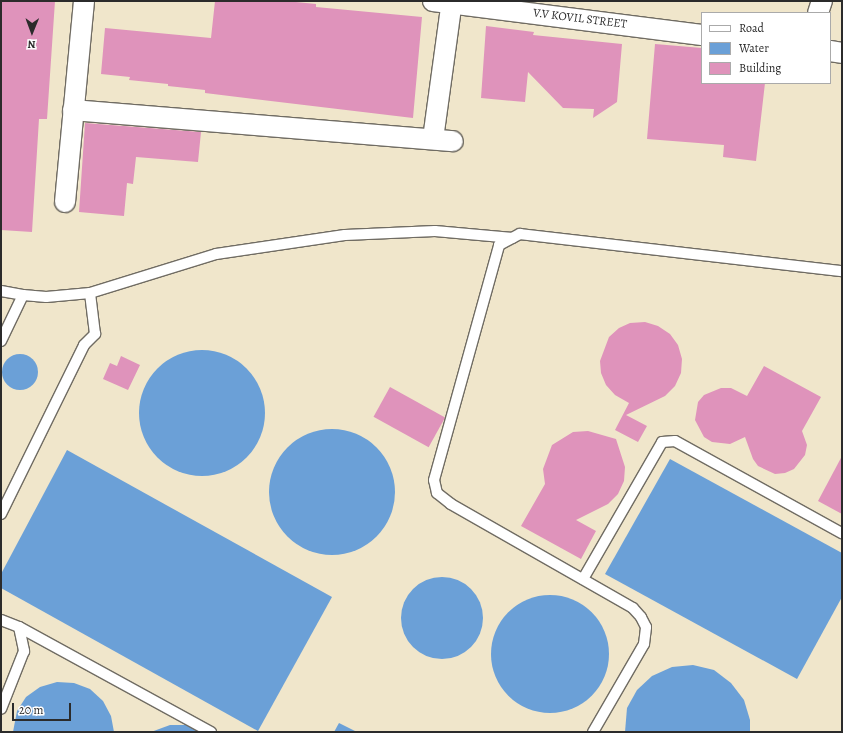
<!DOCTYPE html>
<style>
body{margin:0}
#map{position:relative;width:843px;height:733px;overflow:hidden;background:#f0e6cb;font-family:Alegreya,serif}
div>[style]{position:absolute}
.water>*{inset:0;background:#6ba0d7}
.round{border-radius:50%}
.building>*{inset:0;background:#df93bb;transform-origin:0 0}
.roads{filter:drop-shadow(1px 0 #706c63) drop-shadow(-1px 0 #706c63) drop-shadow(0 1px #706c63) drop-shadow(0 -1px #706c63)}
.lane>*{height:10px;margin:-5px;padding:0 5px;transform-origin:5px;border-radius:5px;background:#fff}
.street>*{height:20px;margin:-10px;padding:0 10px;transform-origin:10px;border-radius:10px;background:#fff}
span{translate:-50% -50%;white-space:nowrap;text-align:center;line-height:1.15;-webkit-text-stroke:3px #fff;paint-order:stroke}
.street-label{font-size:12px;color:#2b2b2b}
.frame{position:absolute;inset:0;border:2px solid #2b2b2b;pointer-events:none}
.legend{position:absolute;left:701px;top:12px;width:130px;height:72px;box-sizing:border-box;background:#fff;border:1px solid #aaa;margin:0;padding:5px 7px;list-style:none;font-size:12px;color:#2b2b2b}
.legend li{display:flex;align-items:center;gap:8px;height:20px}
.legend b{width:20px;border:1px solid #aaa}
.north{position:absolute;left:12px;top:12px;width:40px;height:40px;-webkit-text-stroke:3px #fff;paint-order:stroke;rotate:181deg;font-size:11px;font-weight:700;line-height:16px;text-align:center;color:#2b2b2b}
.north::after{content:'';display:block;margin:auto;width:14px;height:18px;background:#2b2b2b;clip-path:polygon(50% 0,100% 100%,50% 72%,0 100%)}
.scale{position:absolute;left:12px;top:703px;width:59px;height:18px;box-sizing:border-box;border:2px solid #2b2b2b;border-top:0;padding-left:5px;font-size:12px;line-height:14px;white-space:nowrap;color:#2b2b2b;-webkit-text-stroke:3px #fff;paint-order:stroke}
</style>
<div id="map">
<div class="water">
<i class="round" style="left:139px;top:350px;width:126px;height:126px"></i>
<i class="round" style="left:2px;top:354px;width:36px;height:36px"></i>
<i class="round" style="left:269px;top:429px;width:126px;height:126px"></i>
<i style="clip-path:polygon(67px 450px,332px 597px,258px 731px,1px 588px,1px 574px)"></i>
<i style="clip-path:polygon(670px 459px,842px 553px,842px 597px,797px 679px,605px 574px)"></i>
<i class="round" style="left:401px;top:577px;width:82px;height:82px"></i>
<i class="round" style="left:491px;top:595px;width:118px;height:118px"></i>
<i style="clip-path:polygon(693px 665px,714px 670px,731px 683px,744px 700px,750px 720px,750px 732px,625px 732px,627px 708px,637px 690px,652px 676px,672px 667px)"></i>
<i style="clip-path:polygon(57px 682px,74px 683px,90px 689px,103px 701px,111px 716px,114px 732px,13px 732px,17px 711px,26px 697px,40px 687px)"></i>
<i style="clip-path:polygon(339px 723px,357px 732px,334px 732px)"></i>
<i style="clip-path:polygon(170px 725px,188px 725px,203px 732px,151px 732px)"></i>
</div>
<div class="building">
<i style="clip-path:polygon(1px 1px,55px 1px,47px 119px,39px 119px,32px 232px,1px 230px)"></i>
<i style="clip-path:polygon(215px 1px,286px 1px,316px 4px,316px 7px,422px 17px,413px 118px,205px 93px,205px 90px,168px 86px,168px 84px,129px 80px,130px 77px,101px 74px,105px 28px,211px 38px)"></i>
<i style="clip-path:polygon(486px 26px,534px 32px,533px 35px,622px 44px,617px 102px,593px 118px,594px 109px,563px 108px,528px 72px,525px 102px,481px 98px)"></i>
<i style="clip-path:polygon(655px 44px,702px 48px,702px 83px,765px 83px,756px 161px,723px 157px,724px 145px,647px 139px)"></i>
<i style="clip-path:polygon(85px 123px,201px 132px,198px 162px,136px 157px,133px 184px,127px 183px,124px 216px,79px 212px)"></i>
<i style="clip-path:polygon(645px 322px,658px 326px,670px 334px,678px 345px,682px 359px,681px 373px,675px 386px,665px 396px,626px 415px,647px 426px,638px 442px,615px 430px,629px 403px,615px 395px,606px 385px,601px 373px,600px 361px,609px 337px,619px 328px,630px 323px)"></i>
<i style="clip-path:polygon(121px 356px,140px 365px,128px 390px,103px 379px,110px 363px,117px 366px)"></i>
<i style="clip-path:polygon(764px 366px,821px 397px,802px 431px,807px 445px,805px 455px,794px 469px,785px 473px,775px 474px,758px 466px,753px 459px,745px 437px,730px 444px,712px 442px,704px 437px,695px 420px,698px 402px,704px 395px,721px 388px,731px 388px,747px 396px)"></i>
<i style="left:390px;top:387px;width:63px;height:34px;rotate:29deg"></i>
<i style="clip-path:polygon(588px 431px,616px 439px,625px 467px,624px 481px,618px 494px,608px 504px,576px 520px,596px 531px,581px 559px,521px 526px,545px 484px,543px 469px,552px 445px,573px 432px)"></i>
<i style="clip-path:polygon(842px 456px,842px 514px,818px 501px)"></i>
</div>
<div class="roads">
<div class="lane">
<i style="left:1px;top:291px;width:22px;rotate:10deg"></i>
<i style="left:23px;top:295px;width:51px;rotate:115.6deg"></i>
<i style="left:90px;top:293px;width:132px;rotate:-17.2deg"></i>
<i style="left:216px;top:254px;width:130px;rotate:-8.4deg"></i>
<i style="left:345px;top:235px;width:90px;rotate:-2.5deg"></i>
<i style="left:435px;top:231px;width:78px;rotate:5.1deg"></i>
<i style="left:1px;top:514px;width:188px;rotate:-63.8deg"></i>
<i style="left:84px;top:345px;width:16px;rotate:-45deg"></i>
<i style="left:95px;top:334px;width:41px;rotate:-97deg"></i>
<i style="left:90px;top:293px;width:44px;rotate:174.8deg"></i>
<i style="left:46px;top:297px;width:23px;rotate:-175deg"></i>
<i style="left:583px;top:579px;width:158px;rotate:-60deg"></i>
<i style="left:662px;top:442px;width:13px;rotate:-4deg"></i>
<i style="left:675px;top:441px;width:191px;rotate:28.9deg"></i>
<i style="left:1px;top:620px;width:19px;rotate:21deg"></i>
<i style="left:19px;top:627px;width:25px;rotate:78deg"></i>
<i style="left:24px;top:651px;width:62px;rotate:111.6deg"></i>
<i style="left:19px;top:627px;width:219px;rotate:28.7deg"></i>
<i style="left:593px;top:732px;width:102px;rotate:-59.9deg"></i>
<i style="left:644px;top:644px;width:17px;rotate:-83deg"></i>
<i style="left:646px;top:627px;width:11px;rotate:-117deg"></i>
<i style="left:641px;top:617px;width:12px;rotate:-132deg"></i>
<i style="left:633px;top:608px;width:210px;rotate:-150.3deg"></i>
<i style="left:451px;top:504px;width:18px;rotate:-142deg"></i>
<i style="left:437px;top:493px;width:13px;rotate:-103deg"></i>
<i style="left:434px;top:480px;width:244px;rotate:-74.5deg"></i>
<i style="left:499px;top:245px;width:24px;rotate:-28deg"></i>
<i style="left:520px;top:234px;width:324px;rotate:6.6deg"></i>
</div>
<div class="street">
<i style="left:433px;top:1px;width:271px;rotate:7.2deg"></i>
<i style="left:818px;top:13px;width:13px;rotate:-72deg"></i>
<i style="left:830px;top:51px;width:12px;rotate:9deg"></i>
<i style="left:73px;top:110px;width:381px;rotate:4.7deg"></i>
<i style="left:433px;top:139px;width:139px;rotate:-82.2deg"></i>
<i style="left:65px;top:202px;width:202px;rotate:-84.6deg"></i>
</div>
</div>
<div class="street-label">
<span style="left:580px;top:19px;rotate:7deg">V.V KOVIL STREET</span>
</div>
<div class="frame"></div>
<ul class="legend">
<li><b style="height:5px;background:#fff"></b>Road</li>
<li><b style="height:11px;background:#6ba0d7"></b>Water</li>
<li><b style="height:11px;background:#df93bb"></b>Building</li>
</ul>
<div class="north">N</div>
<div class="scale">20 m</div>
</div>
